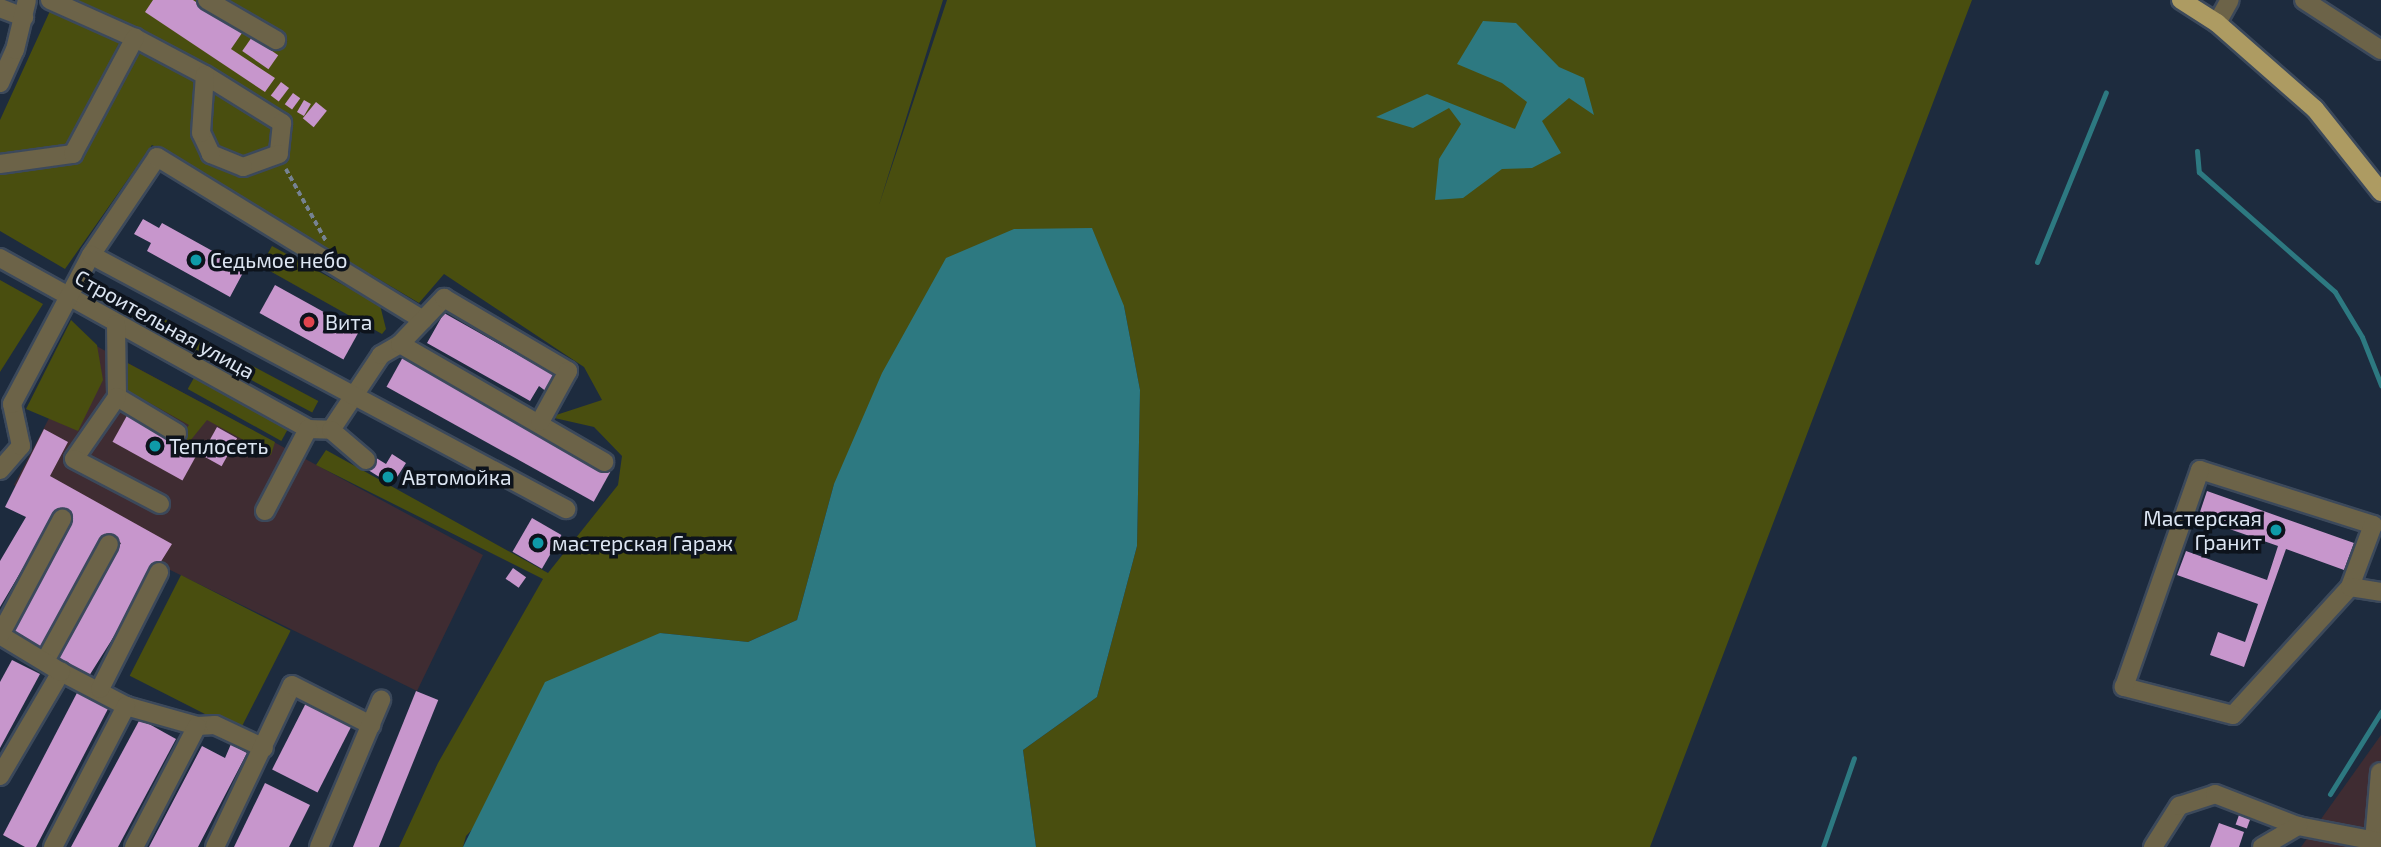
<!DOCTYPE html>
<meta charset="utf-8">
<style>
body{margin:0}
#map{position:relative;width:2381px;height:847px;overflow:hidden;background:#1d2b3e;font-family:"Exo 2",sans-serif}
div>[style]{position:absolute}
.industrial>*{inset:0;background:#3f2c32}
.green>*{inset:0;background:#494e0f;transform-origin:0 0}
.water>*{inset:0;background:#2d7981}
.stream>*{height:5px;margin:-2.5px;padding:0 2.5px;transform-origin:2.5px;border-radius:2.5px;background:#2d7981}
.building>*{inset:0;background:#c796cc;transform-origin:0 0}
.path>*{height:3.5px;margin-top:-1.75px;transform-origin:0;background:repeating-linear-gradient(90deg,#768292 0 5px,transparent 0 8.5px)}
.roads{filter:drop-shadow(2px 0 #3c495b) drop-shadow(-2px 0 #3c495b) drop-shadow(0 2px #3c495b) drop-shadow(0 -2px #3c495b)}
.minor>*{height:18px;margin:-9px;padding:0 9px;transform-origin:9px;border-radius:9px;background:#6c6348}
.major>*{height:18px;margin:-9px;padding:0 9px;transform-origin:9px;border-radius:9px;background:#ad9b62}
.dots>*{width:19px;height:19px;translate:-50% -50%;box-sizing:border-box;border:4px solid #0d131c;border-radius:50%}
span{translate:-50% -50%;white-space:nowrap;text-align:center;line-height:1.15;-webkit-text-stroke:7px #0d131c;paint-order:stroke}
.poi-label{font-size:21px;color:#dce5f2}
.left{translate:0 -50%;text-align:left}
.right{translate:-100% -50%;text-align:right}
.street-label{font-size:21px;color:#dce5f2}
</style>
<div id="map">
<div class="industrial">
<i style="clip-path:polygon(89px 342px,483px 555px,417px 691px,160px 565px,14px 485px)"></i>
<i style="clip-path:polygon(2381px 735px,2381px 847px,2301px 847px)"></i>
</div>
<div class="green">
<i style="clip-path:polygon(55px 0,943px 0,879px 205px,947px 0,1972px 0,1650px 847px,1036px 847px,1023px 750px,1097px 697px,1137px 546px,1140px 390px,1124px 306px,834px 484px,797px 620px,748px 642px,660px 633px,466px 836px,463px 847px,399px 847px,438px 763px,543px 579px,316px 465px,326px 450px,548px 573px,618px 485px,622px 456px,594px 427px,550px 417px,602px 400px,584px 367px,444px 274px,419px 303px,152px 145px,65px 269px,0 231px,0 120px)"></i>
<i style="clip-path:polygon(272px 246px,380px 305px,386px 329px,382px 334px,261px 266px)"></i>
<i style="left:87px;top:278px;width:262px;height:13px;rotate:28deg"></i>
<i style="clip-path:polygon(0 280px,43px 304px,0 372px)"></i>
<i style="clip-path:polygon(71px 320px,97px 345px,103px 380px,78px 431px,26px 409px)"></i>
<i style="clip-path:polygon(120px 359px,275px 442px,271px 455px,207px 420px,190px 441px,180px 436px,189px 425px,121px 387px)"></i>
<i style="left:195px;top:376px;width:107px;height:15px;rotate:29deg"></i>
<i style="left:181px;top:575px;width:123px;height:113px;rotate:27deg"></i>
</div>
<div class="water">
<i style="clip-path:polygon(1483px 21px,1516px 23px,1559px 67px,1584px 78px,1594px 115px,1569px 98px,1542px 121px,1561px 153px,1532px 168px,1502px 169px,1463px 198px,1435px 200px,1439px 159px,1461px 124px,1449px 108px,1413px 128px,1376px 117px,1427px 94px,1515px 129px,1527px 102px,1502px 83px,1457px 64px)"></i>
<i style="clip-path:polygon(1092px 228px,1124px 306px,1140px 390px,1137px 546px,1097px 697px,1023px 750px,1036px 847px,463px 847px,545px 682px,660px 633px,748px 642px,797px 620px,834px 484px,882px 373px,946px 258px,1014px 229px)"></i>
</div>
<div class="stream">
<i style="left:2197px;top:151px;width:21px;rotate:85deg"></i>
<i style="left:2199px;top:172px;width:181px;rotate:41.4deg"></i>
<i style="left:2335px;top:292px;width:52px;rotate:59deg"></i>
<i style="left:2362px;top:337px;width:52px;rotate:68.4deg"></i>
<i style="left:2037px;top:262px;width:183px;rotate:-67.9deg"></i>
<i style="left:2330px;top:794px;width:97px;rotate:-58.1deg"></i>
<i style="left:1823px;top:847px;width:94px;rotate:-70.8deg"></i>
</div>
<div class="building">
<i style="clip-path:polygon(153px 0,193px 0,242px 33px,231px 49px,275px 78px,265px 92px,145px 12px)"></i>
<i style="left:252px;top:37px;width:32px;height:17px;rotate:35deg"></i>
<i style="left:281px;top:82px;width:10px;height:17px;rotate:37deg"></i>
<i style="left:293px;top:93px;width:9px;height:14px;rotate:36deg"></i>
<i style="left:304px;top:100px;width:8px;height:14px;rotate:30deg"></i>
<i style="left:316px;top:102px;width:14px;height:21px;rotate:39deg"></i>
<i style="clip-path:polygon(143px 219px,159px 228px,162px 223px,245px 269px,230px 297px,147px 251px,151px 243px,134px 234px)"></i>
<i style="left:275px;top:285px;width:96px;height:32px;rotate:29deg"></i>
<i style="clip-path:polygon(444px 313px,556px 376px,547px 392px,539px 386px,530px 401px,427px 343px)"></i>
<i style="left:403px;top:357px;width:237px;height:34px;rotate:29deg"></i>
<i style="left:129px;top:412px;width:80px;height:34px;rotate:29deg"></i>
<i style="left:217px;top:427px;width:23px;height:32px;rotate:29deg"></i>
<i style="clip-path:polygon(44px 429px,68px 442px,50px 476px,172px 544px,89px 676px,58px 660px,121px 543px,106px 535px,40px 652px,10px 635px,73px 517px,58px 509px,0 607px,0 561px,26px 517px,5px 507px)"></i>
<i style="clip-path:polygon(392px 454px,406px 463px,392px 485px,365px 468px,373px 456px,386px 464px)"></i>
<i style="clip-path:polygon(2207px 491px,2354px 543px,2344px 570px,2286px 549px,2244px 667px,2210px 655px,2218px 632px,2245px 642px,2258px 604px,2177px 575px,2186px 551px,2267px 580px,2278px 546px,2198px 518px)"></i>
<i style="left:532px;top:518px;width:34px;height:39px;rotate:30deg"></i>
<i style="left:513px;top:568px;width:16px;height:13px;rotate:35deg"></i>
<i style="clip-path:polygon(12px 660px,40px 674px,0 748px,0 682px)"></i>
<i style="clip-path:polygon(79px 689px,110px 705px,36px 847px,25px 847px,3px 835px)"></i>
<i style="left:416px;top:691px;width:24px;height:169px;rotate:22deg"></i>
<i style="left:308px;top:699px;width:51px;height:79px;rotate:27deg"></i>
<i style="clip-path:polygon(140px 719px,176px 739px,118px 847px,71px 847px)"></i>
<i style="clip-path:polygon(231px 744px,247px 753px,198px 847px,149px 847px,202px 746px,225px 758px)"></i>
<i style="clip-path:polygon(265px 783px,310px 805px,289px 847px,234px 847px)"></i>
<i style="left:2239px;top:815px;width:12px;height:10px;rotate:20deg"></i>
<i style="clip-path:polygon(2219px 823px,2244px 832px,2239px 847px,2210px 847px)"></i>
</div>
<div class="path">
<i style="left:286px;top:169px;width:82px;rotate:60.9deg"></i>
</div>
<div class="roads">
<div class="minor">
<i style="left:50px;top:0;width:93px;rotate:24.1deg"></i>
<i style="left:135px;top:38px;width:79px;rotate:27.9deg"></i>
<i style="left:205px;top:75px;width:91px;rotate:31.9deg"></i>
<i style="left:282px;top:123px;width:31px;rotate:96deg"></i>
<i style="left:279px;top:154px;width:38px;rotate:160deg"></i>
<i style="left:243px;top:167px;width:35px;rotate:-158deg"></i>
<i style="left:211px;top:154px;width:23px;rotate:-115deg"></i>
<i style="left:201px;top:133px;width:58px;rotate:-86.1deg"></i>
<i style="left:207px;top:0;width:80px;rotate:30.1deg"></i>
<i style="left:2304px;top:0;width:92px;rotate:33deg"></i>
<i style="left:0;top:8px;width:26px;rotate:21deg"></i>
<i style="left:2217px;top:23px;width:26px;rotate:-61deg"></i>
<i style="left:0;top:83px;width:36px;rotate:-66deg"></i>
<i style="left:15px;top:50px;width:51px;rotate:-76.5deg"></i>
<i style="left:0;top:164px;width:74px;rotate:-7.8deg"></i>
<i style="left:73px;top:154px;width:132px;rotate:-61.9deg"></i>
<i style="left:91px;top:255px;width:118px;rotate:-56deg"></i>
<i style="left:157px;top:157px;width:312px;rotate:31.5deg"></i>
<i style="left:0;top:258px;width:352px;rotate:29deg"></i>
<i style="left:308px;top:429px;width:23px;rotate:2deg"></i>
<i style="left:331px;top:430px;width:90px;rotate:-56.3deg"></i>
<i style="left:381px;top:355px;width:22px;rotate:-30deg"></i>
<i style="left:400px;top:344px;width:236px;rotate:30deg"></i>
<i style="left:116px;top:324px;width:73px;rotate:89.2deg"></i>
<i style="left:117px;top:397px;width:70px;rotate:31deg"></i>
<i style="left:400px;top:344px;width:64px;rotate:-46.3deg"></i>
<i style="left:444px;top:298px;width:144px;rotate:30.5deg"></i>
<i style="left:568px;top:371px;width:58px;rotate:118.8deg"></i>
<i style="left:117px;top:397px;width:75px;rotate:124.7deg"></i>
<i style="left:74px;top:459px;width:97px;rotate:27.6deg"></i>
<i style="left:331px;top:430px;width:46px;rotate:40.6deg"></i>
<i style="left:0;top:470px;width:32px;rotate:-49deg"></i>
<i style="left:21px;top:446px;width:43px;rotate:-102.1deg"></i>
<i style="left:12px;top:404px;width:169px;rotate:-62.1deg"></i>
<i style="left:91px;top:255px;width:539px;rotate:28.14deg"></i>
<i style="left:2200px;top:470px;width:182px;rotate:17.6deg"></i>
<i style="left:2373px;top:525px;width:66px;rotate:110.4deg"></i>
<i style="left:2350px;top:587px;width:173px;rotate:132.4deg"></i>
<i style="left:2233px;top:715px;width:113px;rotate:-165.6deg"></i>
<i style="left:2124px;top:687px;width:230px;rotate:-70.7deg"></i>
<i style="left:265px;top:511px;width:93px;rotate:-62.3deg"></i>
<i style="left:2350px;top:587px;width:31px;rotate:9deg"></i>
<i style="left:45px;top:661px;width:133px;rotate:-61.3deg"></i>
<i style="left:61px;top:672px;width:73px;rotate:27.6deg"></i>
<i style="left:126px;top:706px;width:74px;rotate:15.7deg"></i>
<i style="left:197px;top:726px;width:18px;rotate:-3deg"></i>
<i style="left:215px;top:725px;width:54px;rotate:25.1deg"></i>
<i style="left:100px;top:689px;width:131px;rotate:-63.2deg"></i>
<i style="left:0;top:776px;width:121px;rotate:-59.6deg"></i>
<i style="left:61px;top:672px;width:71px;rotate:-148.8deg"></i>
<i style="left:0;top:635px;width:132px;rotate:-61.9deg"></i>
<i style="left:2374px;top:841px;width:69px;rotate:-85deg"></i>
<i style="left:53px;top:847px;width:159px;rotate:-62.6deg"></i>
<i style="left:134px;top:847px;width:136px;rotate:-62.5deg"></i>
<i style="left:215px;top:847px;width:179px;rotate:-64.6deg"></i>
<i style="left:292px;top:685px;width:89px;rotate:26.9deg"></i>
<i style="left:319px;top:847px;width:160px;rotate:-67.1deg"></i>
<i style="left:2153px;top:847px;width:49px;rotate:-57.6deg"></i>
<i style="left:2179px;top:806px;width:38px;rotate:-18deg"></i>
<i style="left:2215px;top:794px;width:89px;rotate:21.1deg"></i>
<i style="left:2298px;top:826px;width:85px;rotate:10.9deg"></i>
<i style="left:2262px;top:847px;width:42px;rotate:-30.3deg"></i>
</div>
<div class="major">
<i style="left:2181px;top:0;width:43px;rotate:32.6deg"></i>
<i style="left:2217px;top:23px;width:130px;rotate:41.3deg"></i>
<i style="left:2315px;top:109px;width:106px;rotate:51.5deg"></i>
</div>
</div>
<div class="dots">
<i style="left:196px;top:260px;background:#0f9aa8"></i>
<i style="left:309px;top:322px;background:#e0444e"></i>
<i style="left:155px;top:446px;background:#0f9aa8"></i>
<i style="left:388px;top:477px;background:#0f9aa8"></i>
<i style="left:2276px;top:530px;background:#0f9aa8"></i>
<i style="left:538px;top:543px;background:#0f9aa8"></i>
</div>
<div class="poi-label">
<span class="left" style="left:210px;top:260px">Седьмое небо</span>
<span class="left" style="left:325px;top:322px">Вита</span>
<span class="left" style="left:169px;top:446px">Теплосеть</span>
<span class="left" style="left:402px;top:477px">Автомойка</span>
<span class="right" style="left:2262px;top:530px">Мастерская<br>Гранит</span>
<span class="left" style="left:552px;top:543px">мастерская Гараж</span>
</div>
<div class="street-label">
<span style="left:165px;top:324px;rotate:29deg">Строительная улица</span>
</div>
</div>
